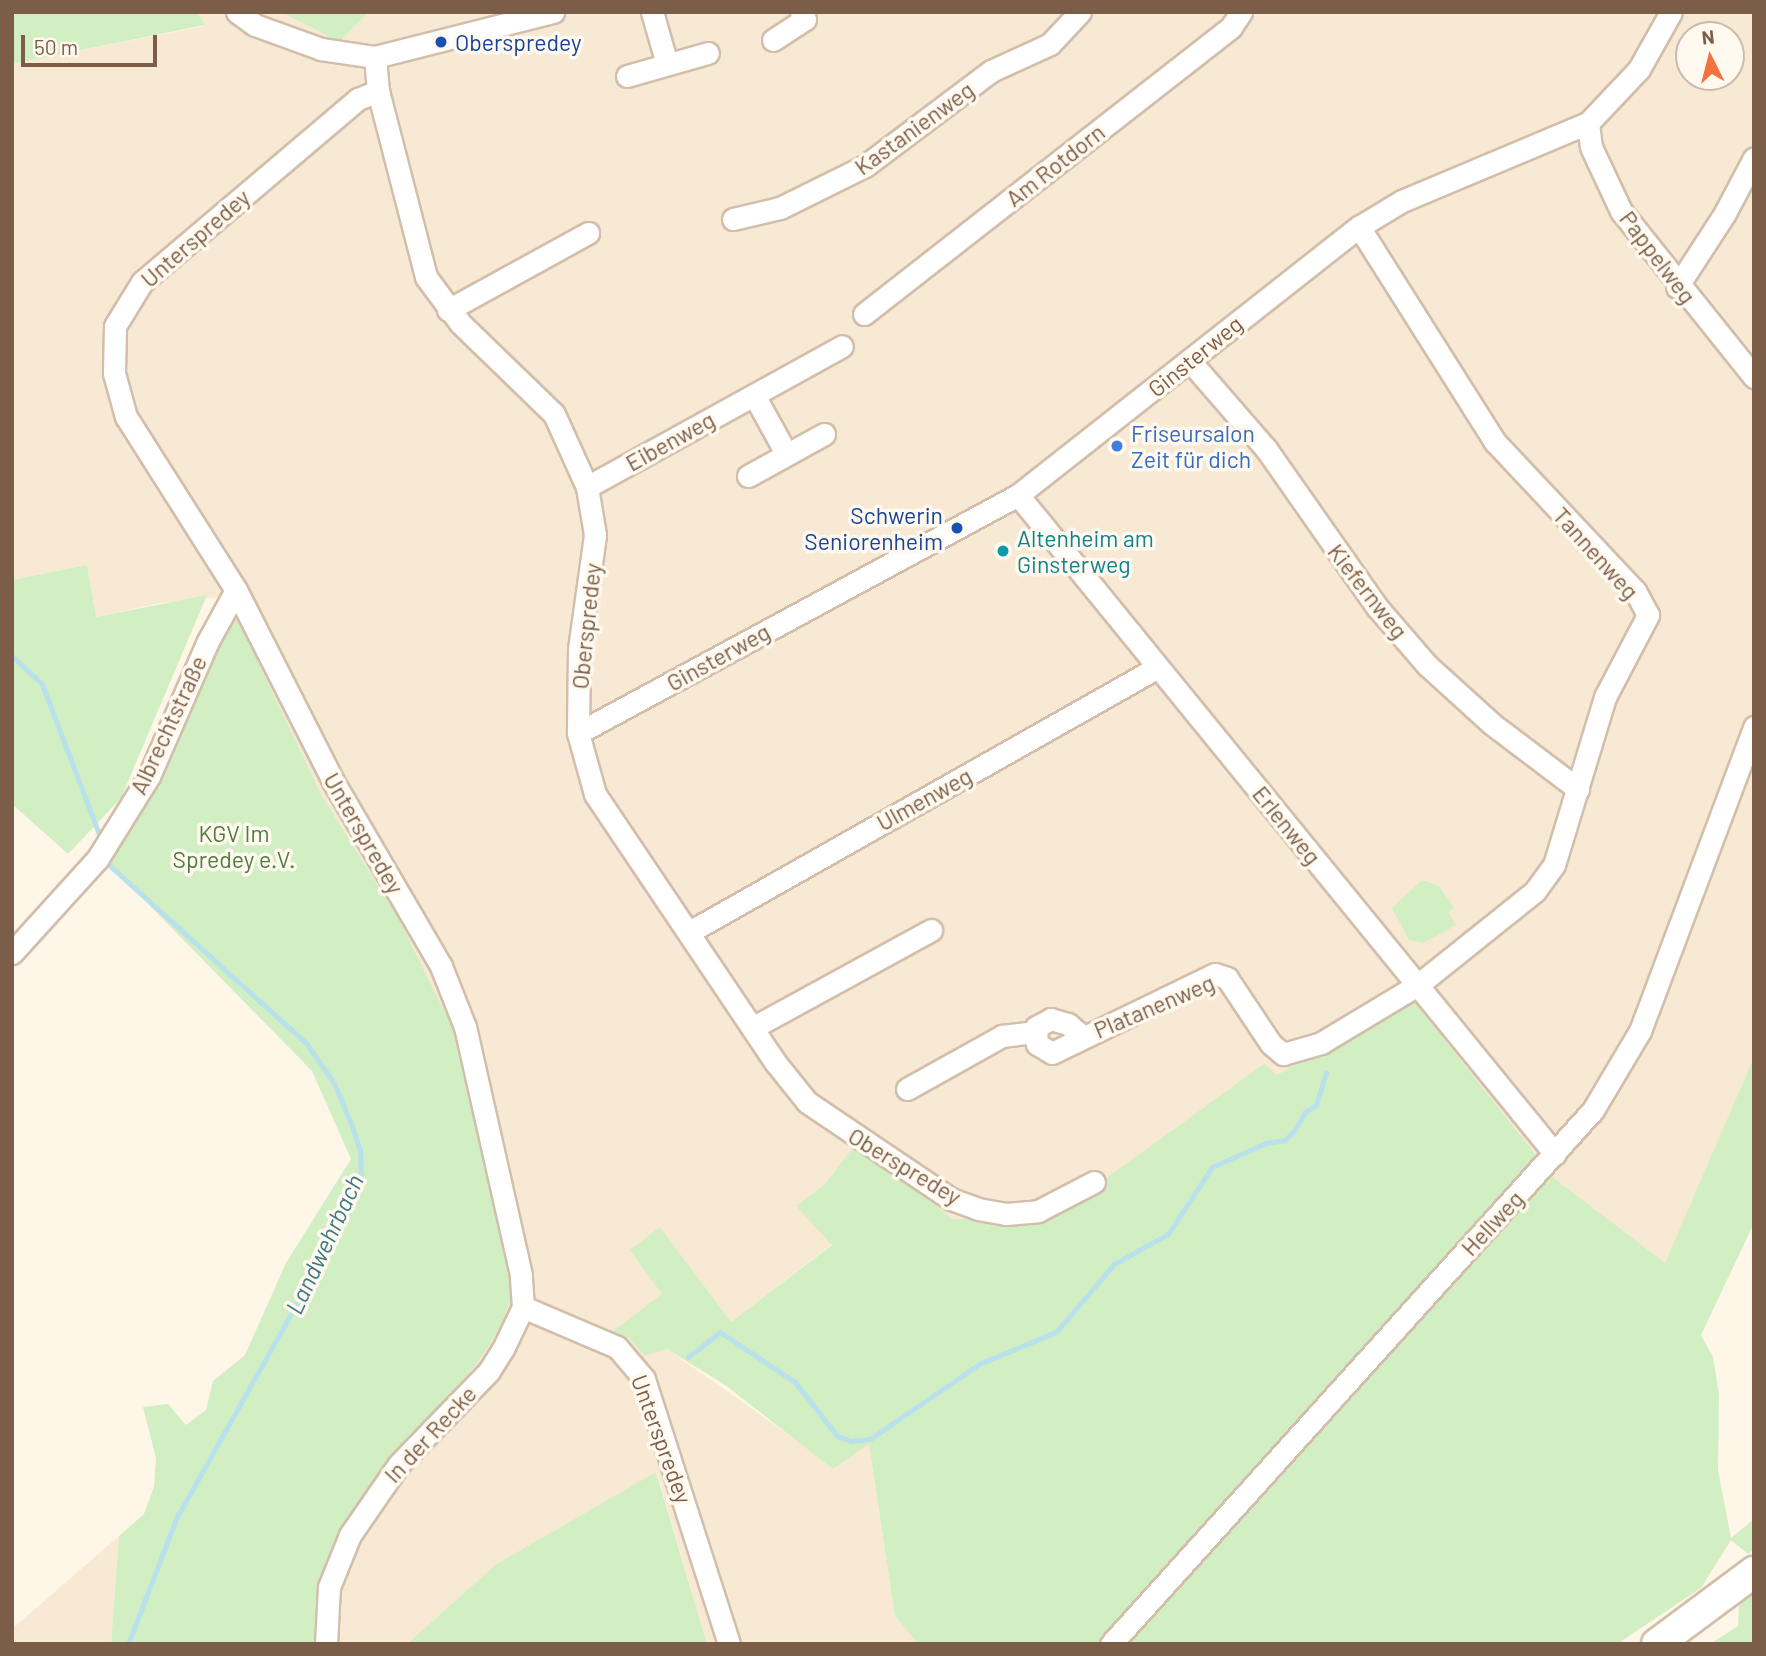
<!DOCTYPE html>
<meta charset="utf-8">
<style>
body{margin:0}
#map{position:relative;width:1766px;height:1656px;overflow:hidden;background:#fef6e6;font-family:Barlow,sans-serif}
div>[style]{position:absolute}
.residential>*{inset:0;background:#f7e9d4}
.green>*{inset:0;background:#d2eec3}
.stream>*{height:5px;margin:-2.5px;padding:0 2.5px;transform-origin:2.5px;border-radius:2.5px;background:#b8e1eb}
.roads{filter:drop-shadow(2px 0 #d2beaa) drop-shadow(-2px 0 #d2beaa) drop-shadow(0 2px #d2beaa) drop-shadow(0 -2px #d2beaa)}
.street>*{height:21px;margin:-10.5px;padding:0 10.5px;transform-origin:10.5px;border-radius:10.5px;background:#fff}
.secondary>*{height:30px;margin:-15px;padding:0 15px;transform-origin:15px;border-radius:15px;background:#fff}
.dots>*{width:19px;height:19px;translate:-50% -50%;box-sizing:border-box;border:4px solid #fff9ef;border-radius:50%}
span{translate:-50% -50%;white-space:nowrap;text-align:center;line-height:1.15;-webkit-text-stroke:7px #fff9ef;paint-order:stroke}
.transit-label{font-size:23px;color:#164399}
.left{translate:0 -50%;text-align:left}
.right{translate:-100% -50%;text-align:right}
.street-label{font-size:23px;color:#7b5d48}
.shop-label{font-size:23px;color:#366cbe}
.culture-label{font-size:23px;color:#0d838f}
.park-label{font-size:23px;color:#4c7c3c}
.water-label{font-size:24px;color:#3c7889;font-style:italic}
.frame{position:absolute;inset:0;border:14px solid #7b5d48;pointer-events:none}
.north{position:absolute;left:1675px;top:21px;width:70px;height:70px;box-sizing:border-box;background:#fff9ef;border:2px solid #cabbac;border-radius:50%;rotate:354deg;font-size:19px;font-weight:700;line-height:28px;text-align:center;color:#7b5d48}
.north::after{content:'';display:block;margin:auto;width:24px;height:32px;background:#f47140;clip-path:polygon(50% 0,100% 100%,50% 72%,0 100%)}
.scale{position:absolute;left:21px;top:35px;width:136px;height:32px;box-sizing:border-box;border:4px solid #7b5d48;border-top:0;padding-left:9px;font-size:21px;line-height:24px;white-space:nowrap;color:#7b5d48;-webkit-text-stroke:5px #fff9ef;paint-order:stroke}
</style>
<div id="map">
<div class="residential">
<i style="clip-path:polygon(evenodd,197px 12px,281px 12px,339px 42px,369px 12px,1754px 12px,1754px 1057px,1665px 1264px,1555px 1179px,1412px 999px,1277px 1075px,1046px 1216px,953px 1219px,855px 1146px,825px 1184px,796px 1206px,832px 1244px,731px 1322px,660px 1227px,663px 1294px,613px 1332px,629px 1339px,645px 1356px,667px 1349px,833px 1466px,869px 1444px,895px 1616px,918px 1644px,707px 1644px,657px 1472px,495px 1565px,407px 1644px,318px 1644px,344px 1528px,368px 1488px,478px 1362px,498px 1331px,397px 916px,322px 796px,237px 618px,201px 677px,227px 596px,159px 603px,96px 617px,87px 565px,12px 580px,12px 64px,205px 26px,197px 12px,1689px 35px,1731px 35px,1731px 77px,1689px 77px,1689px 35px)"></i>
<i style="clip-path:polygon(119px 1536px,111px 1644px,12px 1644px,12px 1629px)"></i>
</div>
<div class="green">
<i style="clip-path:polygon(12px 12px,197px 12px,205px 25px,12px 64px)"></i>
<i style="clip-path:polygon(281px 12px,369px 12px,339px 42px)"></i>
<i style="clip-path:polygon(87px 565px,96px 617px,207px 595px,121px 798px,68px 854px,12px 804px,12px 580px)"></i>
<i style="clip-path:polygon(237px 618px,322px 796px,397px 916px,453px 1029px,513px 1294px,498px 1331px,478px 1362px,368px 1488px,344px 1528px,318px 1644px,111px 1644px,119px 1536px,144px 1514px,154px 1487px,156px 1458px,143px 1407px,168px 1404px,186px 1425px,206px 1410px,213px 1381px,245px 1355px,286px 1263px,351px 1159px,312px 1071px,107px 862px,201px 677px)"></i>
<i style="clip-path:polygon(1422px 880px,1439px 886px,1454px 908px,1448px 912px,1456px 925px,1423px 943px,1409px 940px,1392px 908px)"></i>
<i style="clip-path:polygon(1412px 999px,1555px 1179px,1665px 1263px,1754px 1057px,1754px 1223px,1701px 1335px,1713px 1357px,1719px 1394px,1718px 1470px,1731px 1538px,1754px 1519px,1754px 1549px,1748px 1554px,1731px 1540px,1701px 1588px,1617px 1644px,918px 1644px,895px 1616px,869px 1444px,833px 1469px,725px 1385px,667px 1349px,645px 1356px,629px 1339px,612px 1332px,662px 1294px,630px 1250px,660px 1227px,731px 1322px,832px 1245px,796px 1206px,825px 1184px,855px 1145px,953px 1219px,1046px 1216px,1101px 1182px,1264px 1064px,1277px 1075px)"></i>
<i style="clip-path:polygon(656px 1472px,707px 1644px,407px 1644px,495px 1565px)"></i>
<i style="clip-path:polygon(1754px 1593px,1754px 1644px,1710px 1644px,1738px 1626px,1739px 1604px)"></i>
</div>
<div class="stream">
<i style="left:12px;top:656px;width:41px;rotate:43deg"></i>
<i style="left:42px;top:684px;width:166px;rotate:69.2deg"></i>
<i style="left:109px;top:865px;width:266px;rotate:42.1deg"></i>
<i style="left:306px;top:1043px;width:49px;rotate:55deg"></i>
<i style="left:334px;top:1083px;width:47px;rotate:67.3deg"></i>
<i style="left:352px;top:1126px;width:25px;rotate:72deg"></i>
<i style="left:360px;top:1150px;width:26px;rotate:88deg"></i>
<i style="left:361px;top:1176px;width:142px;rotate:116.7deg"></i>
<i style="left:297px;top:1303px;width:248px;rotate:119.3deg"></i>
<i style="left:176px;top:1519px;width:134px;rotate:111deg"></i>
<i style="left:688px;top:1357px;width:41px;rotate:-38deg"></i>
<i style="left:720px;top:1332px;width:90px;rotate:33.7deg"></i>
<i style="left:795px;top:1382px;width:68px;rotate:52.1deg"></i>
<i style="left:837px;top:1436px;width:15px;rotate:20deg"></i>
<i style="left:851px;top:1441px;width:19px;rotate:-6deg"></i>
<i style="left:870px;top:1439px;width:132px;rotate:-34.5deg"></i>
<i style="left:979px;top:1364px;width:83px;rotate:-22.6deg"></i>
<i style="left:1056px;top:1332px;width:89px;rotate:-49.5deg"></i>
<i style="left:1114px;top:1264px;width:62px;rotate:-29.1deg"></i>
<i style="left:1168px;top:1234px;width:80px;rotate:-56.7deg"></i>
<i style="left:1212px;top:1167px;width:59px;rotate:-24deg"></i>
<i style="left:1266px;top:1143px;width:19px;rotate:-9deg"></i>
<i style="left:1285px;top:1140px;width:13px;rotate:-45deg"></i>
<i style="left:1294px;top:1131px;width:22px;rotate:-60deg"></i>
<i style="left:1305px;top:1112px;width:13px;rotate:-32deg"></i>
<i style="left:1316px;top:1105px;width:34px;rotate:-73deg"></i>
</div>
<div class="roads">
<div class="street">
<i style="left:237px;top:12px;width:22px;rotate:36deg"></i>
<i style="left:255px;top:25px;width:70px;rotate:20deg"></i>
<i style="left:321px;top:49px;width:55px;rotate:8.4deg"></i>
<i style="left:375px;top:57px;width:184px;rotate:-14.2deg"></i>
<i style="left:652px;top:12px;width:54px;rotate:73.9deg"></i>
<i style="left:773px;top:40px;width:38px;rotate:-33deg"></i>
<i style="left:805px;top:19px;width:8px;rotate:-120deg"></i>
<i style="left:375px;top:57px;width:34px;rotate:85deg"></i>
<i style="left:378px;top:91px;width:192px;rotate:75.5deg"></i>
<i style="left:426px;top:277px;width:57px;rotate:53.5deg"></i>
<i style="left:460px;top:323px;width:131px;rotate:44.1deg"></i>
<i style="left:554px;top:414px;width:80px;rotate:65.7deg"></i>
<i style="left:587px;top:487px;width:49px;rotate:80.5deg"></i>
<i style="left:595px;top:535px;width:115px;rotate:98deg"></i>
<i style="left:579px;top:649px;width:84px;rotate:90.7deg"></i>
<i style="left:578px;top:733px;width:63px;rotate:74.4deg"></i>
<i style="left:595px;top:794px;width:323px;rotate:56.1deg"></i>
<i style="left:775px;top:1062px;width:51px;rotate:51.3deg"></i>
<i style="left:807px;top:1102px;width:174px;rotate:34deg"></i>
<i style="left:951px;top:1199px;width:29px;rotate:20deg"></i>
<i style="left:978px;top:1209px;width:28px;rotate:10deg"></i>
<i style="left:1006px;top:1214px;width:32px;rotate:-5deg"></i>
<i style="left:1038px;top:1211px;width:63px;rotate:-27.4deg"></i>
<i style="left:627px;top:76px;width:84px;rotate:-15.9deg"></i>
<i style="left:1588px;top:123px;width:24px;rotate:83deg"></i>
<i style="left:1591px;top:147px;width:71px;rotate:64.9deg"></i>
<i style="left:1621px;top:211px;width:213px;rotate:51.3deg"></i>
<i style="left:733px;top:219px;width:48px;rotate:-13.2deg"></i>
<i style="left:780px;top:208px;width:95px;rotate:-26.3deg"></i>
<i style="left:865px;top:166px;width:158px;rotate:-37deg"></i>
<i style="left:991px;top:71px;width:65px;rotate:-24.6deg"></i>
<i style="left:1050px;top:44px;width:44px;rotate:-46.8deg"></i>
<i style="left:1677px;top:287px;width:88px;rotate:-57deg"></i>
<i style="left:1725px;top:213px;width:62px;rotate:-62.2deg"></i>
<i style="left:448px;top:310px;width:160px;rotate:-28.8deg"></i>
<i style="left:864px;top:314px;width:466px;rotate:-38deg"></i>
<i style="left:1231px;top:27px;width:18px;rotate:-56deg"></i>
<i style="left:1190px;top:361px;width:118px;rotate:49.1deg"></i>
<i style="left:1267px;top:450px;width:192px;rotate:55deg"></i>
<i style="left:1377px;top:607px;width:77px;rotate:49.2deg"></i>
<i style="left:1427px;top:665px;width:88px;rotate:42.2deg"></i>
<i style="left:1492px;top:724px;width:108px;rotate:37.1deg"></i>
<i style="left:754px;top:395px;width:68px;rotate:61.2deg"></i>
<i style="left:748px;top:476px;width:87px;rotate:-28.9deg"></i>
<i style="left:587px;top:487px;width:291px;rotate:-28.9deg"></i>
<i style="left:1018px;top:495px;width:850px;rotate:50.82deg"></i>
<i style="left:578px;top:733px;width:500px;rotate:-28.41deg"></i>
<i style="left:1018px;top:495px;width:434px;rotate:-38.2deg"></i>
<i style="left:1359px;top:227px;width:50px;rotate:-31.2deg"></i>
<i style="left:1402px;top:201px;width:202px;rotate:-22.8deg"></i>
<i style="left:1588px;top:123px;width:74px;rotate:-46.6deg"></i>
<i style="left:1639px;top:69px;width:65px;rotate:-60.7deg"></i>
<i style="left:691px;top:931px;width:536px;rotate:-29.48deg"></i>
<i style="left:12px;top:953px;width:128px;rotate:-47.8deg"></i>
<i style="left:98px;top:858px;width:97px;rotate:-58.1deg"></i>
<i style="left:149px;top:776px;width:145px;rotate:-66.4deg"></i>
<i style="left:207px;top:643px;width:60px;rotate:-61.3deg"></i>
<i style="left:754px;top:1027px;width:202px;rotate:-28.7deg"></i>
<i style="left:1083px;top:1037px;width:20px;rotate:-139deg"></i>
<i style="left:1068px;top:1024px;width:18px;rotate:-164deg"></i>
<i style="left:1051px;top:1019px;width:17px;rotate:152deg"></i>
<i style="left:1036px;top:1027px;width:17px;rotate:87deg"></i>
<i style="left:1037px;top:1044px;width:17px;rotate:31deg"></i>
<i style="left:1052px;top:1053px;width:181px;rotate:-25.9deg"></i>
<i style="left:1215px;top:974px;width:13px;rotate:18deg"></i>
<i style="left:1227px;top:978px;width:79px;rotate:56.3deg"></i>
<i style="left:1271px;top:1044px;width:16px;rotate:40deg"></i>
<i style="left:1283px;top:1054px;width:40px;rotate:-16deg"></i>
<i style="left:1321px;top:1043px;width:114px;rotate:-31deg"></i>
<i style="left:1419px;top:984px;width:149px;rotate:-38.7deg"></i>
<i style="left:1535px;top:891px;width:32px;rotate:-54deg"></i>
<i style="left:1554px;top:865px;width:176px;rotate:-73.1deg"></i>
<i style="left:1605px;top:697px;width:93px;rotate:-62.3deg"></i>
<i style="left:1648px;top:615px;width:27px;rotate:-118deg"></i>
<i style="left:1635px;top:591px;width:204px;rotate:-133.2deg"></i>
<i style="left:1495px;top:442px;width:254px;rotate:-122.3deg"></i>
<i style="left:907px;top:1089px;width:109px;rotate:-29.2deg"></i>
<i style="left:1002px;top:1036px;width:34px;rotate:-7deg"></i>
<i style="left:523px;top:1307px;width:102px;rotate:23.1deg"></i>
<i style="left:617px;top:1347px;width:42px;rotate:49.8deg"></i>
<i style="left:644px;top:1379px;width:278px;rotate:72.2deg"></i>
<i style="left:326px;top:1644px;width:57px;rotate:-87deg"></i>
<i style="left:329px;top:1587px;width:56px;rotate:-68deg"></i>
<i style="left:350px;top:1535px;width:86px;rotate:-55.4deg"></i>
<i style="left:399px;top:1464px;width:129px;rotate:-45.9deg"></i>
<i style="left:489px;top:1371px;width:26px;rotate:-58deg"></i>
<i style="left:503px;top:1349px;width:47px;rotate:-64.5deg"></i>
<i style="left:523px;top:1307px;width:32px;rotate:-94deg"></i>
<i style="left:521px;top:1275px;width:254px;rotate:-102.7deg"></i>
<i style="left:465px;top:1027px;width:66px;rotate:-111.5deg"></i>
<i style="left:441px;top:966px;width:214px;rotate:-120.3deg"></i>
<i style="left:333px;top:781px;width:214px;rotate:-116.9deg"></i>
<i style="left:236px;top:590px;width:205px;rotate:-122.4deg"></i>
<i style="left:126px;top:417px;width:46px;rotate:-105.3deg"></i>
<i style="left:114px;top:373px;width:47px;rotate:-88.8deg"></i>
<i style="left:115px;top:326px;width:52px;rotate:-58.5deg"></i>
<i style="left:142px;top:282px;width:283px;rotate:-40.3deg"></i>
<i style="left:358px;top:99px;width:22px;rotate:-22deg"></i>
<i style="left:1111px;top:1644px;width:719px;rotate:-47.93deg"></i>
<i style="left:1593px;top:1110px;width:92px;rotate:-59.3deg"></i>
<i style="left:1640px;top:1031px;width:325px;rotate:-69.4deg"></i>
</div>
<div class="secondary">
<i style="left:1657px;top:1644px;width:121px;rotate:-36.6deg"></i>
</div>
</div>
<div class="dots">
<i style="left:441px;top:42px;background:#1a4fb4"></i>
<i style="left:1117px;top:446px;background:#3f7fe0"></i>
<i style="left:957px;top:528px;background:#1a4fb4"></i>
<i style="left:1003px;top:551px;background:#0f9aa8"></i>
</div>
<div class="transit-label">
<span class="left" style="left:455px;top:42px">Oberspredey</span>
<span class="right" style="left:943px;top:528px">Schwerin<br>Seniorenheim</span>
</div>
<div class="street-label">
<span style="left:914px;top:128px;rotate:-36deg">Kastanienweg</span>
<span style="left:1055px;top:165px;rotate:-38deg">Am Rotdorn</span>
<span style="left:195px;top:238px;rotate:-41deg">Unterspredey</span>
<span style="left:1658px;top:257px;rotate:53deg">Pappelweg</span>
<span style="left:1195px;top:356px;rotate:-39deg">Ginsterweg</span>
<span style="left:670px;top:441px;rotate:-29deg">Eibenweg</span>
<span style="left:1596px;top:553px;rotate:48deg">Tannenweg</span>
<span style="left:1368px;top:591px;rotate:52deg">Kiefernweg</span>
<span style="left:586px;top:626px;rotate:-84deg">Oberspredey</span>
<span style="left:718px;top:657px;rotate:-29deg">Ginsterweg</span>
<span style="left:168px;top:725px;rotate:-65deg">Albrechtstraße</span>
<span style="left:924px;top:799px;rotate:-29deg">Ulmenweg</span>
<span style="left:1287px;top:825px;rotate:51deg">Erlenweg</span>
<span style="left:364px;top:833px;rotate:60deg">Unterspredey</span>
<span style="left:1154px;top:1006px;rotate:-23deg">Platanenweg</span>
<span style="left:905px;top:1166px;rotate:31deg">Oberspredey</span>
<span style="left:1492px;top:1223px;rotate:-47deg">Hellweg</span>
<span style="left:430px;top:1434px;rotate:-47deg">In der Recke</span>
<span style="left:662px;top:1439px;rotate:70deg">Unterspredey</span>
</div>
<div class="shop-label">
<span class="left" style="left:1131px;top:446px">Friseursalon<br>Zeit für dich</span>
</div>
<div class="culture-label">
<span class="left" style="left:1017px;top:551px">Altenheim am<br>Ginsterweg</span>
</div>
<div class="park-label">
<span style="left:234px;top:846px">KGV Im<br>Spredey e.V.</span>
</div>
<div class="water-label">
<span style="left:324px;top:1244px;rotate:-65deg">Landwehrbach</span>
</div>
<div class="frame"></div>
<div class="north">N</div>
<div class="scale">50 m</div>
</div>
